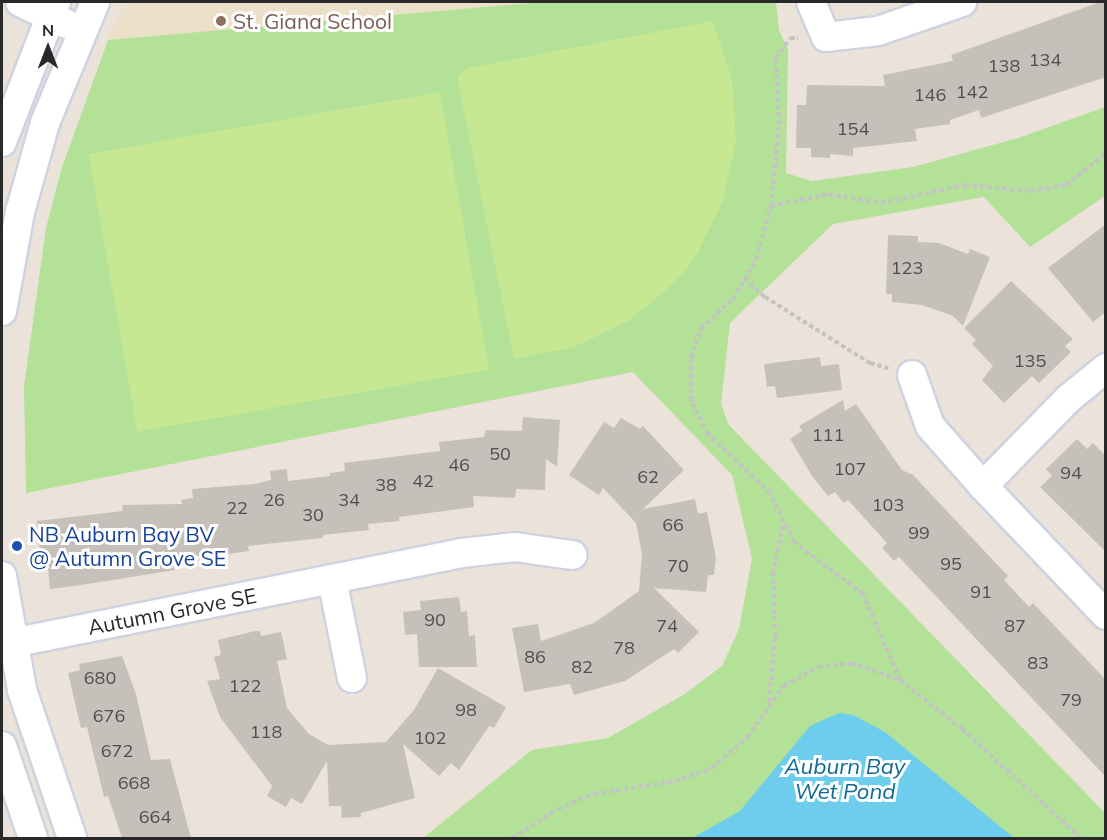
<!DOCTYPE html>
<style>
body{margin:0}
#map{position:relative;width:1107px;height:840px;overflow:hidden;background:#ebe3da;font-family:Mulish,sans-serif}
div>[style]{position:absolute}
.education>*{inset:0;background:#ece0c9}
.green>*{inset:0;background:#b2e197}
.pitch>*{inset:0;background:#c6e893;transform-origin:0 0}
.water>*{inset:0;background:#6ecdec}
.building>*{inset:0;background:#c6c0ba}
.path>*{height:4px;margin-top:-2px;transform-origin:0;background:repeating-linear-gradient(90deg,#c3c3c3 0 4.5px,transparent 0 7.5px)}
.roads{filter:drop-shadow(2px 0 #cfd3e1) drop-shadow(-2px 0 #cfd3e1) drop-shadow(0 2px #cfd3e1) drop-shadow(0 -2px #cfd3e1)}
.minor>*{height:28px;margin:-14px;padding:0 14px;transform-origin:14px;border-radius:14px;background:#fff}
.dots>*{width:16px;height:16px;translate:-50% -50%;box-sizing:border-box;border:3px solid #fff;border-radius:50%}
span{translate:-50% -50%;white-space:nowrap;text-align:center;line-height:1.15;-webkit-text-stroke:6px #fff;paint-order:stroke}
.number-label{font-size:18px;color:#504e4c}
.number-label span{-webkit-text-stroke-width:0}
.education-label{font-size:21px;color:#785e54}
.left{translate:0 -50%;text-align:left}
.transit-label{font-size:21px;color:#164399}
.street-label{font-size:21px;color:#282828}
.water-label{font-size:22px;color:#0f6b95;font-style:italic}
.frame{position:absolute;inset:0;border:3px solid #282828;pointer-events:none}
.north{position:absolute;left:18px;top:18px;width:60px;height:60px;-webkit-text-stroke:4px #fff;paint-order:stroke;rotate:0deg;font-size:16px;font-weight:700;line-height:24px;text-align:center;color:#282828}
.north::after{content:'';display:block;margin:auto;width:21px;height:27px;background:#282828;clip-path:polygon(50% 0,100% 100%,50% 72%,0 100%)}
</style>
<div id="map">
<div class="education">
<i style="clip-path:polygon(127px 2px,541px 2px,108px 40px)"></i>
</div>
<div class="green">
<i style="clip-path:polygon(541px 2px,776px 2px,779px 30px,788px 50px,786px 173px,812px 181px,913px 167px,1018px 138px,1105px 107px,1105px 196px,1030px 247px,984px 197px,833px 224px,730px 323px,721px 404px,728px 424px,1105px 813px,1105px 838px,412px 838px,423px 838px,532px 750px,608px 738px,685px 694px,722px 666px,739px 629px,752px 558px,732px 475px,633px 372px,26px 493px,24px 386px,46px 228px,62px 167px,108px 40px)"></i>
</div>
<div class="pitch">
<i style="clip-path:polygon(713px 21px,732px 79px,736px 140px,723px 201px,696px 256px,677px 280px,630px 320px,574px 347px,514px 359px,457px 76px,468px 68px)"></i>
<i style="left:440px;top:92px;width:282px;height:357px;rotate:80deg"></i>
</div>
<div class="water">
<i style="clip-path:polygon(839px 713px,853px 715px,885px 732px,1014px 838px,692px 838px,740px 811px,810px 726px)"></i>
</div>
<div class="building">
<i style="clip-path:polygon(1100px 2px,1106px 2px,1106px 77px,981px 118px,979px 110px,950px 120px,950px 124px,915px 129px,917px 141px,853px 148px,853px 156px,830px 154px,830px 158px,811px 157px,811px 148px,796px 148px,797px 105px,806px 105px,807px 85px,885px 86px,883px 75px,953px 61px,951px 55px)"></i>
<i style="clip-path:polygon(1106px 224px,1106px 312px,1093px 322px,1048px 268px)"></i>
<i style="clip-path:polygon(888px 235px,918px 236px,918px 242px,939px 243px,968px 254px,970px 249px,990px 257px,963px 326px,953px 316px,922px 305px,892px 302px,892px 294px,886px 294px)"></i>
<i style="clip-path:polygon(1011px 281px,1073px 339px,1065px 346px,1071px 352px,1039px 383px,1032px 376px,1004px 403px,982px 380px,993px 366px,972px 344px,976px 340px,964px 328px)"></i>
<i style="clip-path:polygon(820px 357px,821px 366px,839px 364px,842px 390px,777px 398px,775px 386px,767px 387px,764px 364px)"></i>
<i style="clip-path:polygon(843px 400px,845px 411px,856px 404px,902px 470px,913px 475px,1008px 576px,1004px 580px,1029px 607px,1033px 603px,1106px 680px,1106px 777px,899px 557px,894px 561px,882px 548px,887px 543px,848px 500px,844px 503px,835px 492px,828px 496px,812px 476px,790px 439px,802px 431px,799px 426px)"></i>
<i style="clip-path:polygon(523px 417px,560px 420px,557px 467px,546px 459px,545px 490px,516px 489px,515px 498px,473px 496px,474px 507px,399px 517px,399px 521px,368px 524px,369px 530px,323px 535px,323px 538px,248px 546px,249px 551px,174px 562px,175px 570px,75px 586px,50px 589px,48px 568px,41px 564px,37px 521px,123px 511px,122px 505px,182px 504px,181px 500px,193px 498px,192px 489px,255px 484px,271px 480px,270px 471px,287px 469px,288px 481px,330px 476px,330px 473px,345px 471px,344px 463px,440px 451px,439px 442px,484px 437px,486px 430px,522px 431px)"></i>
<i style="clip-path:polygon(621px 418px,640px 429px,643px 426px,684px 470px,643px 509px,695px 499px,698px 514px,707px 512px,716px 558px,714px 575px,708px 575px,706px 592px,654px 588px,699px 632px,678px 653px,674px 649px,625px 681px,574px 695px,570px 684px,524px 692px,512px 628px,538px 624px,541px 641px,594px 623px,639px 591px,642px 554px,636px 523px,603px 488px,599px 495px,569px 475px,604px 422px,614px 428px)"></i>
<i style="clip-path:polygon(1077px 439px,1087px 449px,1093px 443px,1106px 456px,1106px 552px,1040px 487px,1052px 476px,1046px 469px)"></i>
<i style="clip-path:polygon(459px 597px,461px 612px,467px 611px,469px 636px,475px 635px,477px 667px,419px 667px,417px 634px,405px 635px,403px 612px,421px 610px,420px 601px)"></i>
<i style="clip-path:polygon(255px 631px,260px 631px,261px 636px,281px 632px,287px 659px,277px 661px,287px 708px,309px 734px,328px 745px,386px 742px,414px 710px,438px 668px,506px 707px,494px 728px,489px 726px,459px 770px,451px 763px,439px 776px,403px 744px,415px 798px,361px 813px,361px 817px,342px 818px,341px 806px,329px 806px,327px 761px,302px 804px,291px 798px,286px 807px,267px 796px,272px 786px,220px 717px,207px 681px,220px 679px,214px 657px,221px 655px,218px 640px)"></i>
<i style="clip-path:polygon(122px 656px,136px 694px,151px 760px,170px 759px,191px 838px,122px 838px,108px 796px,104px 797px,87px 727px,81px 728px,68px 673px,80px 670px,79px 664px)"></i>
</div>
<div class="path">
<i style="left:771px;top:206px;width:82px;rotate:-84.4deg"></i>
<i style="left:779px;top:124px;width:66px;rotate:-92.6deg"></i>
<i style="left:776px;top:58px;width:24px;rotate:-55deg"></i>
<i style="left:790px;top:38px;width:8px"></i>
<i style="left:745px;top:278px;width:28px;rotate:44deg"></i>
<i style="left:765px;top:297px;width:124px;rotate:32.2deg"></i>
<i style="left:870px;top:363px;width:19px;rotate:16deg"></i>
<i style="left:900px;top:680px;width:94px;rotate:-113.3deg"></i>
<i style="left:863px;top:594px;width:86px;rotate:-143deg"></i>
<i style="left:794px;top:542px;width:55px;rotate:-116.1deg"></i>
<i style="left:770px;top:493px;width:86px;rotate:-136.4deg"></i>
<i style="left:708px;top:434px;width:37px;rotate:-117deg"></i>
<i style="left:691px;top:401px;width:43px;rotate:-90deg"></i>
<i style="left:691px;top:358px;width:31px;rotate:-71deg"></i>
<i style="left:701px;top:329px;width:44px;rotate:-43.2deg"></i>
<i style="left:733px;top:299px;width:45px;rotate:-59.5deg"></i>
<i style="left:756px;top:260px;width:56px;rotate:-74.5deg"></i>
<i style="left:771px;top:206px;width:59px;rotate:-11.7deg"></i>
<i style="left:829px;top:194px;width:53px;rotate:9.8deg"></i>
<i style="left:881px;top:203px;width:86px;rotate:-12.1deg"></i>
<i style="left:965px;top:185px;width:66px;rotate:5.2deg"></i>
<i style="left:1031px;top:191px;width:36px;rotate:-10deg"></i>
<i style="left:1066px;top:185px;width:51px;rotate:-38.7deg"></i>
<i style="left:769px;top:702px;width:66px;rotate:-84.8deg"></i>
<i style="left:775px;top:636px;width:62px;rotate:-91.8deg"></i>
<i style="left:773px;top:574px;width:50px;rotate:-78.5deg"></i>
<i style="left:512px;top:838px;width:54px;rotate:-32.2deg"></i>
<i style="left:558px;top:809px;width:39px;rotate:-23deg"></i>
<i style="left:594px;top:794px;width:82px;rotate:-9.1deg"></i>
<i style="left:675px;top:781px;width:39px;rotate:-19deg"></i>
<i style="left:712px;top:768px;width:47px;rotate:-41.5deg"></i>
<i style="left:747px;top:737px;width:63px;rotate:-54deg"></i>
<i style="left:784px;top:686px;width:39px;rotate:-29deg"></i>
<i style="left:818px;top:667px;width:33px;rotate:-7deg"></i>
<i style="left:851px;top:663px;width:52px;rotate:19.1deg"></i>
<i style="left:900px;top:680px;width:79px;rotate:38.3deg"></i>
<i style="left:962px;top:729px;width:161px;rotate:42.5deg"></i>
</div>
<div class="roads">
<div class="minor">
<i style="left:20px;top:2px;width:52px;rotate:25.1deg"></i>
<i style="left:811px;top:2px;width:38px;rotate:67deg"></i>
<i style="left:826px;top:37px;width:52px;rotate:-6.6deg"></i>
<i style="left:878px;top:31px;width:89px;rotate:-19deg"></i>
<i style="left:2px;top:142px;width:150px;rotate:-68.9deg"></i>
<i style="left:2px;top:311px;width:101px;rotate:-79.7deg"></i>
<i style="left:20px;top:212px;width:92px;rotate:-74.3deg"></i>
<i style="left:45px;top:123px;width:131px;rotate:-67.5deg"></i>
<i style="left:1106px;top:368px;width:49px;rotate:140.8deg"></i>
<i style="left:1068px;top:399px;width:122px;rotate:134.3deg"></i>
<i style="left:983px;top:486px;width:178px;rotate:46.4deg"></i>
<i style="left:912px;top:375px;width:54px;rotate:70.6deg"></i>
<i style="left:930px;top:426px;width:80px;rotate:48.5deg"></i>
<i style="left:2px;top:576px;width:116px;rotate:80deg"></i>
<i style="left:22px;top:690px;width:156px;rotate:71.3deg"></i>
<i style="left:332px;top:579px;width:101px;rotate:78.6deg"></i>
<i style="left:2px;top:645px;width:469px;rotate:-11.3deg"></i>
<i style="left:462px;top:553px;width:53px;rotate:-6.5deg"></i>
<i style="left:515px;top:547px;width:58px;rotate:8deg"></i>
<i style="left:2px;top:746px;width:97px;rotate:71.4deg"></i>
</div>
</div>
<div class="dots">
<i style="left:221px;top:21px;background:#8d6e63"></i>
<i style="left:17px;top:546px;background:#1a4fb4"></i>
</div>
<div class="number-label">
<span style="left:1045px;top:60px">134</span>
<span style="left:1004px;top:66px">138</span>
<span style="left:972px;top:92px">142</span>
<span style="left:930px;top:95px">146</span>
<span style="left:853px;top:129px">154</span>
<span style="left:907px;top:268px">123</span>
<span style="left:1030px;top:361px">135</span>
<span style="left:828px;top:435px">111</span>
<span style="left:500px;top:454px">50</span>
<span style="left:459px;top:465px">46</span>
<span style="left:850px;top:469px">107</span>
<span style="left:1071px;top:473px">94</span>
<span style="left:648px;top:477px">62</span>
<span style="left:423px;top:481px">42</span>
<span style="left:386px;top:485px">38</span>
<span style="left:274px;top:500px">26</span>
<span style="left:349px;top:500px">34</span>
<span style="left:888px;top:505px">103</span>
<span style="left:237px;top:508px">22</span>
<span style="left:313px;top:515px">30</span>
<span style="left:673px;top:525px">66</span>
<span style="left:919px;top:533px">99</span>
<span style="left:951px;top:564px">95</span>
<span style="left:678px;top:566px">70</span>
<span style="left:981px;top:592px">91</span>
<span style="left:435px;top:620px">90</span>
<span style="left:667px;top:626px">74</span>
<span style="left:1015px;top:626px">87</span>
<span style="left:624px;top:648px">78</span>
<span style="left:535px;top:657px">86</span>
<span style="left:1038px;top:663px">83</span>
<span style="left:582px;top:667px">82</span>
<span style="left:100px;top:678px">680</span>
<span style="left:245px;top:686px">122</span>
<span style="left:1071px;top:700px">79</span>
<span style="left:466px;top:710px">98</span>
<span style="left:109px;top:716px">676</span>
<span style="left:266px;top:732px">118</span>
<span style="left:430px;top:738px">102</span>
<span style="left:117px;top:751px">672</span>
<span style="left:134px;top:783px">668</span>
<span style="left:155px;top:817px">664</span>
</div>
<div class="education-label">
<span class="left" style="left:233px;top:21px">St. Giana School</span>
</div>
<div class="transit-label">
<span class="left" style="left:29px;top:546px">NB Auburn Bay BV<br>@ Autumn Grove SE</span>
</div>
<div class="street-label">
<span style="left:172px;top:611px;rotate:-11deg">Autumn Grove SE</span>
</div>
<div class="water-label">
<span style="left:845px;top:779px">Auburn Bay<br>Wet Pond</span>
</div>
<div class="frame"></div>
<div class="north">N</div>
</div>
